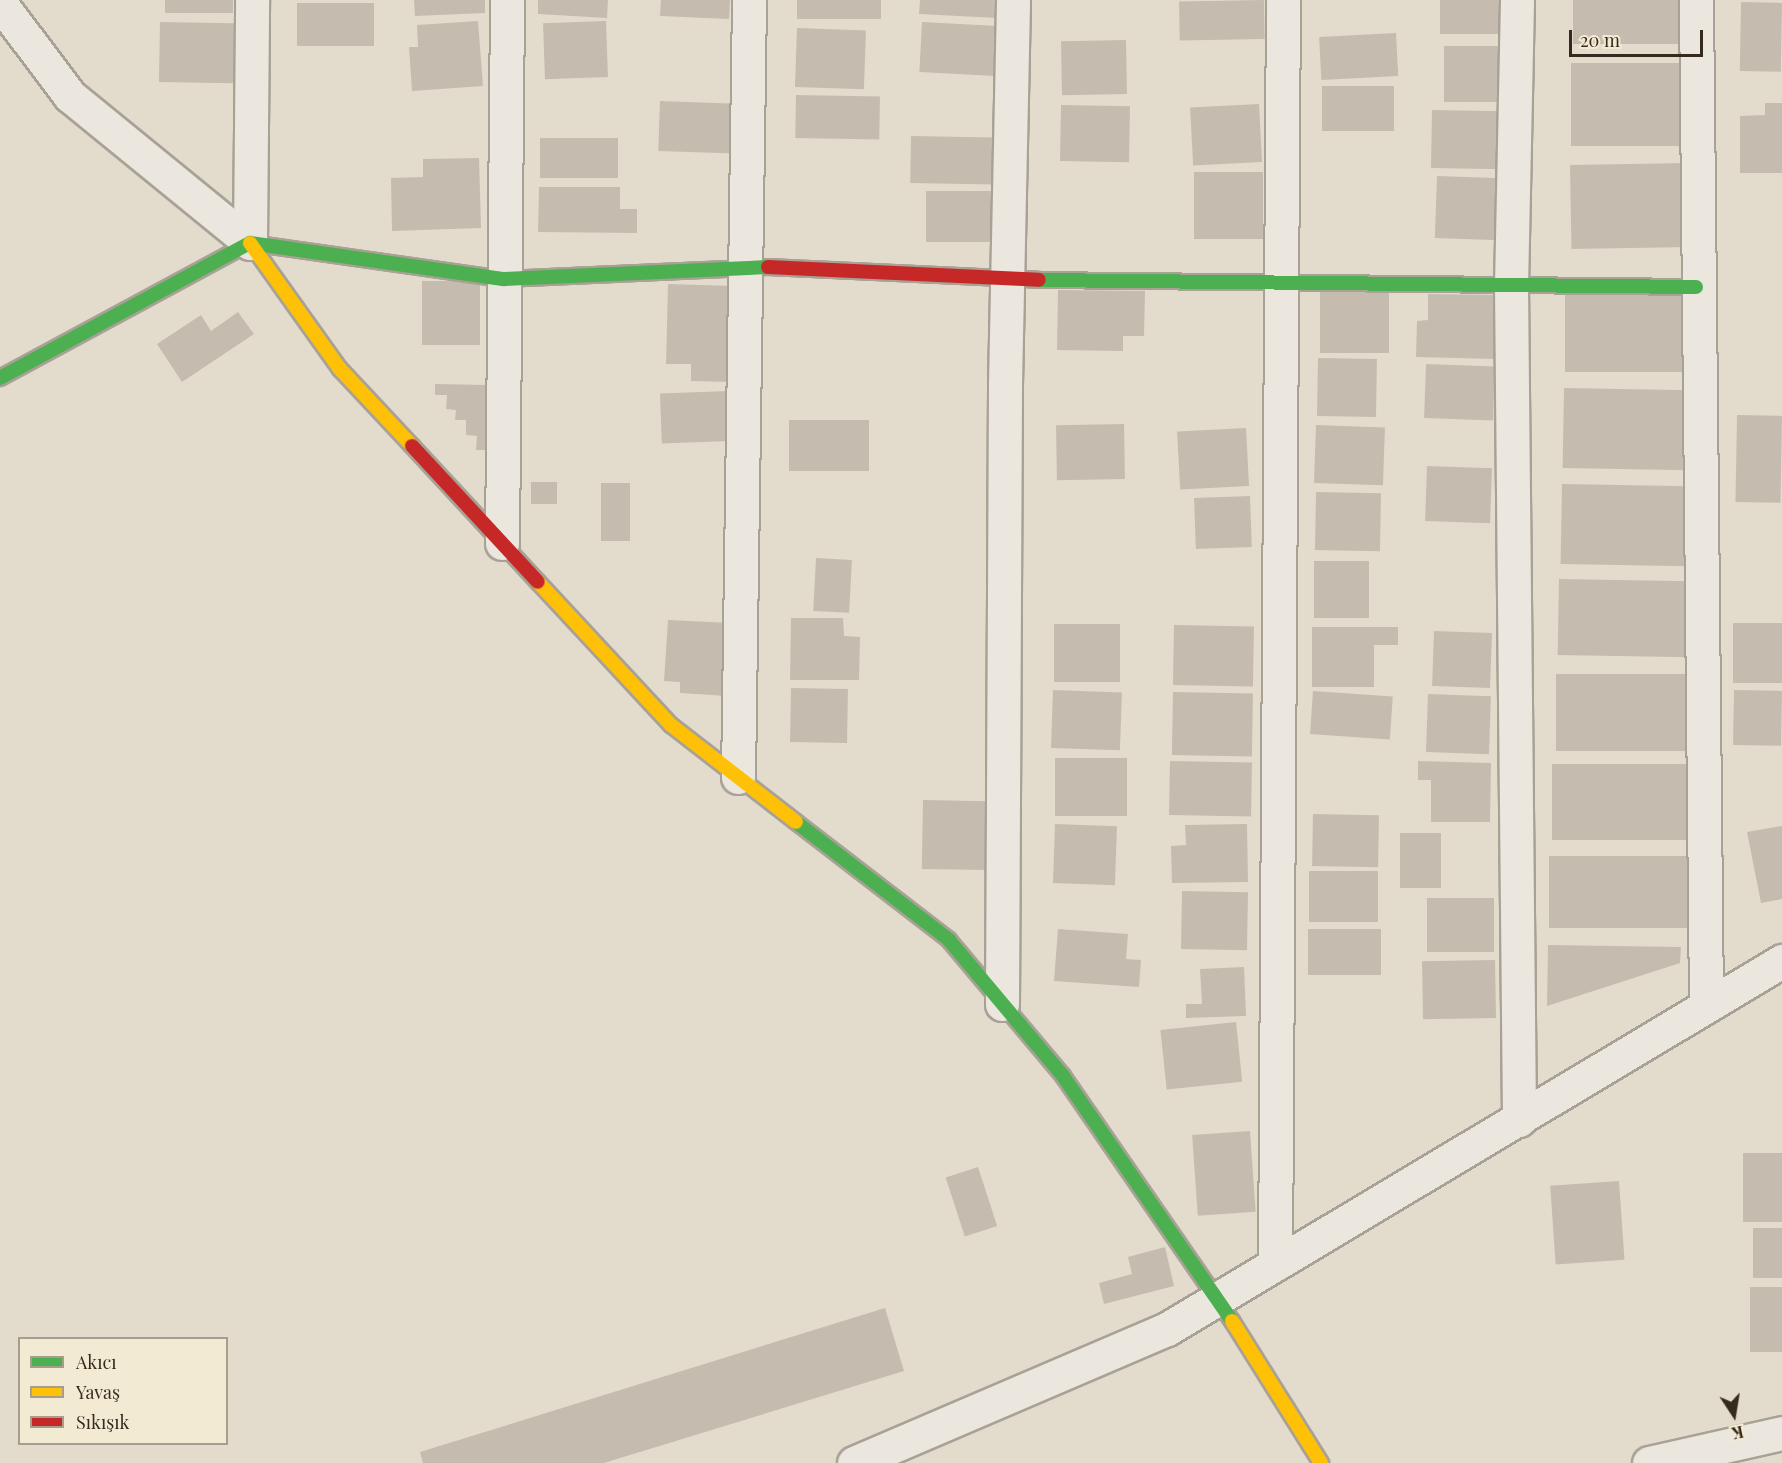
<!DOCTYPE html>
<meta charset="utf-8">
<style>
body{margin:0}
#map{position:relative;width:1782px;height:1463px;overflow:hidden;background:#e3dccd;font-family:"Playfair Display",serif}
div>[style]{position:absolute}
.building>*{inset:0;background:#c6bbaf;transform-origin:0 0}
.roads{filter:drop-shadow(2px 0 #a8a196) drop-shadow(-2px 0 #a8a196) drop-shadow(0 2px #a8a196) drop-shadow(0 -2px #a8a196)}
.street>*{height:33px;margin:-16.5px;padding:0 16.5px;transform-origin:16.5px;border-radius:16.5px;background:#ebe7df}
.fast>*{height:14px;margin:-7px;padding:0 7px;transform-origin:7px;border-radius:7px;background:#4caf50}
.slow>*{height:14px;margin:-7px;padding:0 7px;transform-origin:7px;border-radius:7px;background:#ffc107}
.jam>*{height:14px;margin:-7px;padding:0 7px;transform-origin:7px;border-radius:7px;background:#c62828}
span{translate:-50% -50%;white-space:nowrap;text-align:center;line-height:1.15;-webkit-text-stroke:6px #f3ead4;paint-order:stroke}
.legend{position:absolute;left:18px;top:1337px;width:210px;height:108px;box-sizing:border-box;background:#f3ead4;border:2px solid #a79d8c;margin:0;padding:8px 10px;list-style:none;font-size:18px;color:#362a1f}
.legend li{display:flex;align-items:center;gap:12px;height:30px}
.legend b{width:30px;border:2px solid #a79d8c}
.north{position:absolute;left:1704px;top:1385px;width:60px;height:60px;-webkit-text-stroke:4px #f3ead4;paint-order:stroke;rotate:168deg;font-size:16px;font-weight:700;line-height:24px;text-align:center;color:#362a1f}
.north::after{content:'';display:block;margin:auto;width:21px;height:27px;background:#362a1f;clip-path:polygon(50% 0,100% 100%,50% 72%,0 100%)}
.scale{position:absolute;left:1569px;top:30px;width:134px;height:27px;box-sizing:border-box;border:3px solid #362a1f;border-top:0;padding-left:8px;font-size:18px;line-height:21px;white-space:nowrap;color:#362a1f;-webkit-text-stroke:4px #f3ead4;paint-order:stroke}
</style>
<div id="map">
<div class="building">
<i style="left:165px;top:0;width:68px;height:13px"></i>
<i style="clip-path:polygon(414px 0,485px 0,485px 13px,415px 16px)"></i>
<i style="clip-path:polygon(538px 0,608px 0,607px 18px,538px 14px)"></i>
<i style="clip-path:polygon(661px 0,730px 0,729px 19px,660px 16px)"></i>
<i style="left:797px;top:0;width:84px;height:19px"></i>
<i style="clip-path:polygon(920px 0,998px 0,997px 18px,919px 14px)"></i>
<i style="left:1264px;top:0;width:39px;height:85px;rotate:89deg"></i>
<i style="left:1440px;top:0;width:64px;height:34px"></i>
<i style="left:1573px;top:0;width:117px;height:44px"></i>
<i style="left:1741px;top:2px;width:41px;height:69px;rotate:1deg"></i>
<i style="left:297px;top:3px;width:77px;height:43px"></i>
<i style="clip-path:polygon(478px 21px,483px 86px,412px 91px,409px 47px,418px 47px,417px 25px)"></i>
<i style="left:606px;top:21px;width:56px;height:63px;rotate:88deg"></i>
<i style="left:160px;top:22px;width:74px;height:60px;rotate:1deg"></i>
<i style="left:922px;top:22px;width:76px;height:50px;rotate:3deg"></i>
<i style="left:797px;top:28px;width:69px;height:59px;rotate:2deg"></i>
<i style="left:1396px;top:33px;width:43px;height:77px;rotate:87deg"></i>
<i style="left:1126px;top:40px;width:54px;height:65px;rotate:89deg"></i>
<i style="left:1444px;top:46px;width:62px;height:56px"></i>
<i style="left:1571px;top:63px;width:120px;height:83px"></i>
<i style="left:1394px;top:86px;width:45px;height:72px;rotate:90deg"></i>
<i style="left:796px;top:95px;width:84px;height:43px;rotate:1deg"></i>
<i style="left:660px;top:101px;width:76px;height:50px;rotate:2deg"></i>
<i style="clip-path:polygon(1765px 103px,1782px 103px,1782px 173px,1740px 173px,1740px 116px,1765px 115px)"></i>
<i style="left:1259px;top:104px;width:58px;height:69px;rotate:87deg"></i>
<i style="left:1061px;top:105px;width:69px;height:56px;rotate:1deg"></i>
<i style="left:1432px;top:110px;width:73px;height:58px;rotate:1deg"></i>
<i style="left:911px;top:136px;width:84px;height:47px;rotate:1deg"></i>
<i style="left:540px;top:138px;width:78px;height:40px"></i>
<i style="clip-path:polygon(479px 158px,481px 228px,392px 231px,391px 178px,423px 177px,423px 159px)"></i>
<i style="left:1689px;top:163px;width:84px;height:119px;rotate:89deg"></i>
<i style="left:1194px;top:172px;width:69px;height:67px"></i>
<i style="left:1437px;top:176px;width:66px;height:62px;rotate:2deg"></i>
<i style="clip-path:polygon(539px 187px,620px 187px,620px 209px,637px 209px,637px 233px,538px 232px)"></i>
<i style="left:926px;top:191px;width:69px;height:51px"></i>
<i style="left:422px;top:281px;width:58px;height:64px"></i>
<i style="clip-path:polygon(668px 284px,733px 286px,731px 382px,691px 381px,691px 364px,666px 364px)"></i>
<i style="left:1320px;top:289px;width:69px;height:64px"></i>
<i style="clip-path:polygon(1058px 290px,1145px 291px,1144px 336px,1123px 336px,1123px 351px,1057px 350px)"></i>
<i style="left:1565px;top:292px;width:126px;height:80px"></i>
<i style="clip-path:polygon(1428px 294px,1496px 295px,1495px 359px,1416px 357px,1417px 321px,1428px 320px)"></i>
<i style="clip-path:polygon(238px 312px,254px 334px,182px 382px,157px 344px,201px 315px,211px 331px)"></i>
<i style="left:1318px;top:358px;width:59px;height:58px;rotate:1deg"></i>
<i style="left:1426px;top:364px;width:69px;height:54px;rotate:2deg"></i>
<i style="clip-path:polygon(435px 384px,487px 385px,485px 450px,476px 450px,477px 436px,466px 435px,466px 420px,455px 420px,456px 410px,446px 409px,447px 395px,435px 395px)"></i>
<i style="left:1564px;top:388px;width:127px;height:80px;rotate:1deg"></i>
<i style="left:729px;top:391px;width:50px;height:69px;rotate:88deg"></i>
<i style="left:1737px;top:415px;width:45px;height:87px;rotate:1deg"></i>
<i style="left:789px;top:420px;width:80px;height:51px"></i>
<i style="left:1124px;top:424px;width:55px;height:68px;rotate:89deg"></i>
<i style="left:1316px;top:425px;width:69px;height:58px;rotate:2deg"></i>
<i style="left:1246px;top:428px;width:58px;height:69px;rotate:87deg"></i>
<i style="left:1427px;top:466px;width:65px;height:55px;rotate:2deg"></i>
<i style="left:557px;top:482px;width:22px;height:26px;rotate:90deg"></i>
<i style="left:601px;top:483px;width:29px;height:58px"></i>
<i style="left:1562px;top:484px;width:129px;height:80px;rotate:1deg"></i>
<i style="left:1316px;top:492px;width:65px;height:58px;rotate:1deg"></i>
<i style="left:1250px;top:496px;width:51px;height:56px;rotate:88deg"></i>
<i style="left:816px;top:558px;width:36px;height:53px;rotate:3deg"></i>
<i style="left:1314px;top:561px;width:55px;height:57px"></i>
<i style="left:1559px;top:579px;width:131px;height:76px;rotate:1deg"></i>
<i style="clip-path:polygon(791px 618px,843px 618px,844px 636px,860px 637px,859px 680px,790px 680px)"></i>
<i style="clip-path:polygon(668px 620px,731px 623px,727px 696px,680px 693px,680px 682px,664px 681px)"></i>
<i style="left:1782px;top:623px;width:60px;height:49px;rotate:90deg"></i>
<i style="left:1054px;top:624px;width:66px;height:58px"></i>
<i style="left:1174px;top:625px;width:80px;height:60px;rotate:1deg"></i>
<i style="clip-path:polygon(1312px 627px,1398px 627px,1398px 645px,1374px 645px,1374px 687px,1312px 687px)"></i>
<i style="left:1434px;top:631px;width:58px;height:55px;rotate:2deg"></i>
<i style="left:1556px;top:674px;width:135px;height:77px"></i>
<i style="left:791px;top:688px;width:57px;height:54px;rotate:1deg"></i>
<i style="left:1053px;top:690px;width:69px;height:58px;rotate:2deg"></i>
<i style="left:1734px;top:690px;width:48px;height:55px;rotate:1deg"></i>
<i style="left:1313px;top:691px;width:80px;height:43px;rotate:4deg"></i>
<i style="left:1173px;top:692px;width:80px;height:63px;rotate:1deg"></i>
<i style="left:1428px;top:694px;width:63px;height:58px;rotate:2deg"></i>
<i style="left:1055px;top:758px;width:72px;height:58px"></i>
<i style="left:1170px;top:761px;width:82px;height:54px;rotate:1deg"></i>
<i style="clip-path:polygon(1418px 761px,1491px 763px,1490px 822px,1431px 822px,1431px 780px,1418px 780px)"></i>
<i style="left:1552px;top:764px;width:136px;height:76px"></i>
<i style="left:923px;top:800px;width:65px;height:69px;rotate:1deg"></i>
<i style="left:1313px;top:814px;width:66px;height:52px;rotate:1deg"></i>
<i style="left:1055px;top:824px;width:62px;height:59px;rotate:2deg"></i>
<i style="clip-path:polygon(1247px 824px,1248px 882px,1172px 883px,1171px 846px,1186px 845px,1185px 825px)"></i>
<i style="clip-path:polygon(1782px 826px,1782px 899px,1761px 903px,1747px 832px)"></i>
<i style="left:1441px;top:833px;width:55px;height:41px;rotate:90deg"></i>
<i style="left:1549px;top:856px;width:140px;height:72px"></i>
<i style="left:1309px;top:871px;width:69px;height:51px"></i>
<i style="left:1182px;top:891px;width:66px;height:58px;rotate:1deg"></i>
<i style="left:1427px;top:898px;width:67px;height:54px"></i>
<i style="clip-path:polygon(1058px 929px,1128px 934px,1126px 959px,1141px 960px,1139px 987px,1054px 981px)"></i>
<i style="left:1381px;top:929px;width:46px;height:73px;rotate:90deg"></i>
<i style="clip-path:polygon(1548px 945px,1681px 947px,1680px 963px,1547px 1006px)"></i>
<i style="left:1495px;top:960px;width:58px;height:73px;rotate:89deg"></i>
<i style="clip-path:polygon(1244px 967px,1246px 1016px,1186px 1018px,1186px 1004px,1202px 1004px,1200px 969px)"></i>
<i style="left:1236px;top:1022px;width:60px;height:76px;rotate:84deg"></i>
<i style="left:1250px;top:1131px;width:81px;height:58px;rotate:86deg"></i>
<i style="left:1782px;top:1153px;width:69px;height:39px;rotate:90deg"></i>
<i style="left:978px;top:1167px;width:62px;height:34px;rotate:72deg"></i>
<i style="left:1619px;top:1181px;width:79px;height:69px;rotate:86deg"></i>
<i style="left:1782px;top:1228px;width:50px;height:29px;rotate:90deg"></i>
<i style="clip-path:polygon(1165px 1247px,1174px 1286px,1104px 1304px,1099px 1283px,1132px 1274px,1128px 1257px)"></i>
<i style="left:1782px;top:1287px;width:65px;height:32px;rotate:90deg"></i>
<i style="clip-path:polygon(885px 1308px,904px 1371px,604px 1463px,423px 1463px,420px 1452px)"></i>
</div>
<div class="roads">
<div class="street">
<i style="left:1517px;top:0;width:285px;rotate:91.2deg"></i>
<i style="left:1511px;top:285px;width:835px;rotate:89.45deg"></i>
<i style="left:1696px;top:0;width:1006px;rotate:89.43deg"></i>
<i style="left:0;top:3px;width:116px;rotate:53deg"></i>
<i style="left:70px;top:96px;width:232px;rotate:39.2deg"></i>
<i style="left:250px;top:243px;width:243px;rotate:-89.5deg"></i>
<i style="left:502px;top:543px;width:543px;rotate:-89.47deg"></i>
<i style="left:738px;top:777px;width:777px;rotate:-89.19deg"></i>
<i style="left:1002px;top:1004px;width:620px;rotate:-89.72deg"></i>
<i style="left:1005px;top:384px;width:384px;rotate:-88.8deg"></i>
<i style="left:1275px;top:1264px;width:1264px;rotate:-89.64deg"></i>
<i style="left:854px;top:1463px;width:340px;rotate:-23.2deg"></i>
<i style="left:1167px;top:1329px;width:717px;rotate:-30.9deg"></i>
<i style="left:1649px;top:1463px;width:136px;rotate:-12.7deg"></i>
</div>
<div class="fast">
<i style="left:1039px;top:280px;width:657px;rotate:0.61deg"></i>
<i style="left:0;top:378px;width:284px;rotate:-28.4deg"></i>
<i style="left:250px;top:243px;width:257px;rotate:8.1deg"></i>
<i style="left:504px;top:279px;width:264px;rotate:-2.6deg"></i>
<i style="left:796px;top:822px;width:193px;rotate:37.6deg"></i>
<i style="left:949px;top:940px;width:177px;rotate:50deg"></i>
<i style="left:1063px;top:1076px;width:298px;rotate:55.4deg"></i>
</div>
<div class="slow">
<i style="left:250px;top:243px;width:155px;rotate:54.5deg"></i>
<i style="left:340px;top:369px;width:105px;rotate:46.9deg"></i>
<i style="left:538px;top:582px;width:195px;rotate:47.1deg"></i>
<i style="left:671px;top:725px;width:158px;rotate:37.8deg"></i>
<i style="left:1232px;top:1321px;width:168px;rotate:57.9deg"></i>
</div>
<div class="jam">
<i style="left:768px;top:267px;width:271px;rotate:2.7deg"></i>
<i style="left:412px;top:446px;width:185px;rotate:47.2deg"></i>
</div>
</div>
<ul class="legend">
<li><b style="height:8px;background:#4caf50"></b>Akıcı</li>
<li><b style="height:8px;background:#ffc107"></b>Yavaş</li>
<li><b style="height:8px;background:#c62828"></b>Sıkışık</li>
</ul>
<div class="north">K</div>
<div class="scale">20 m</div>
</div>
